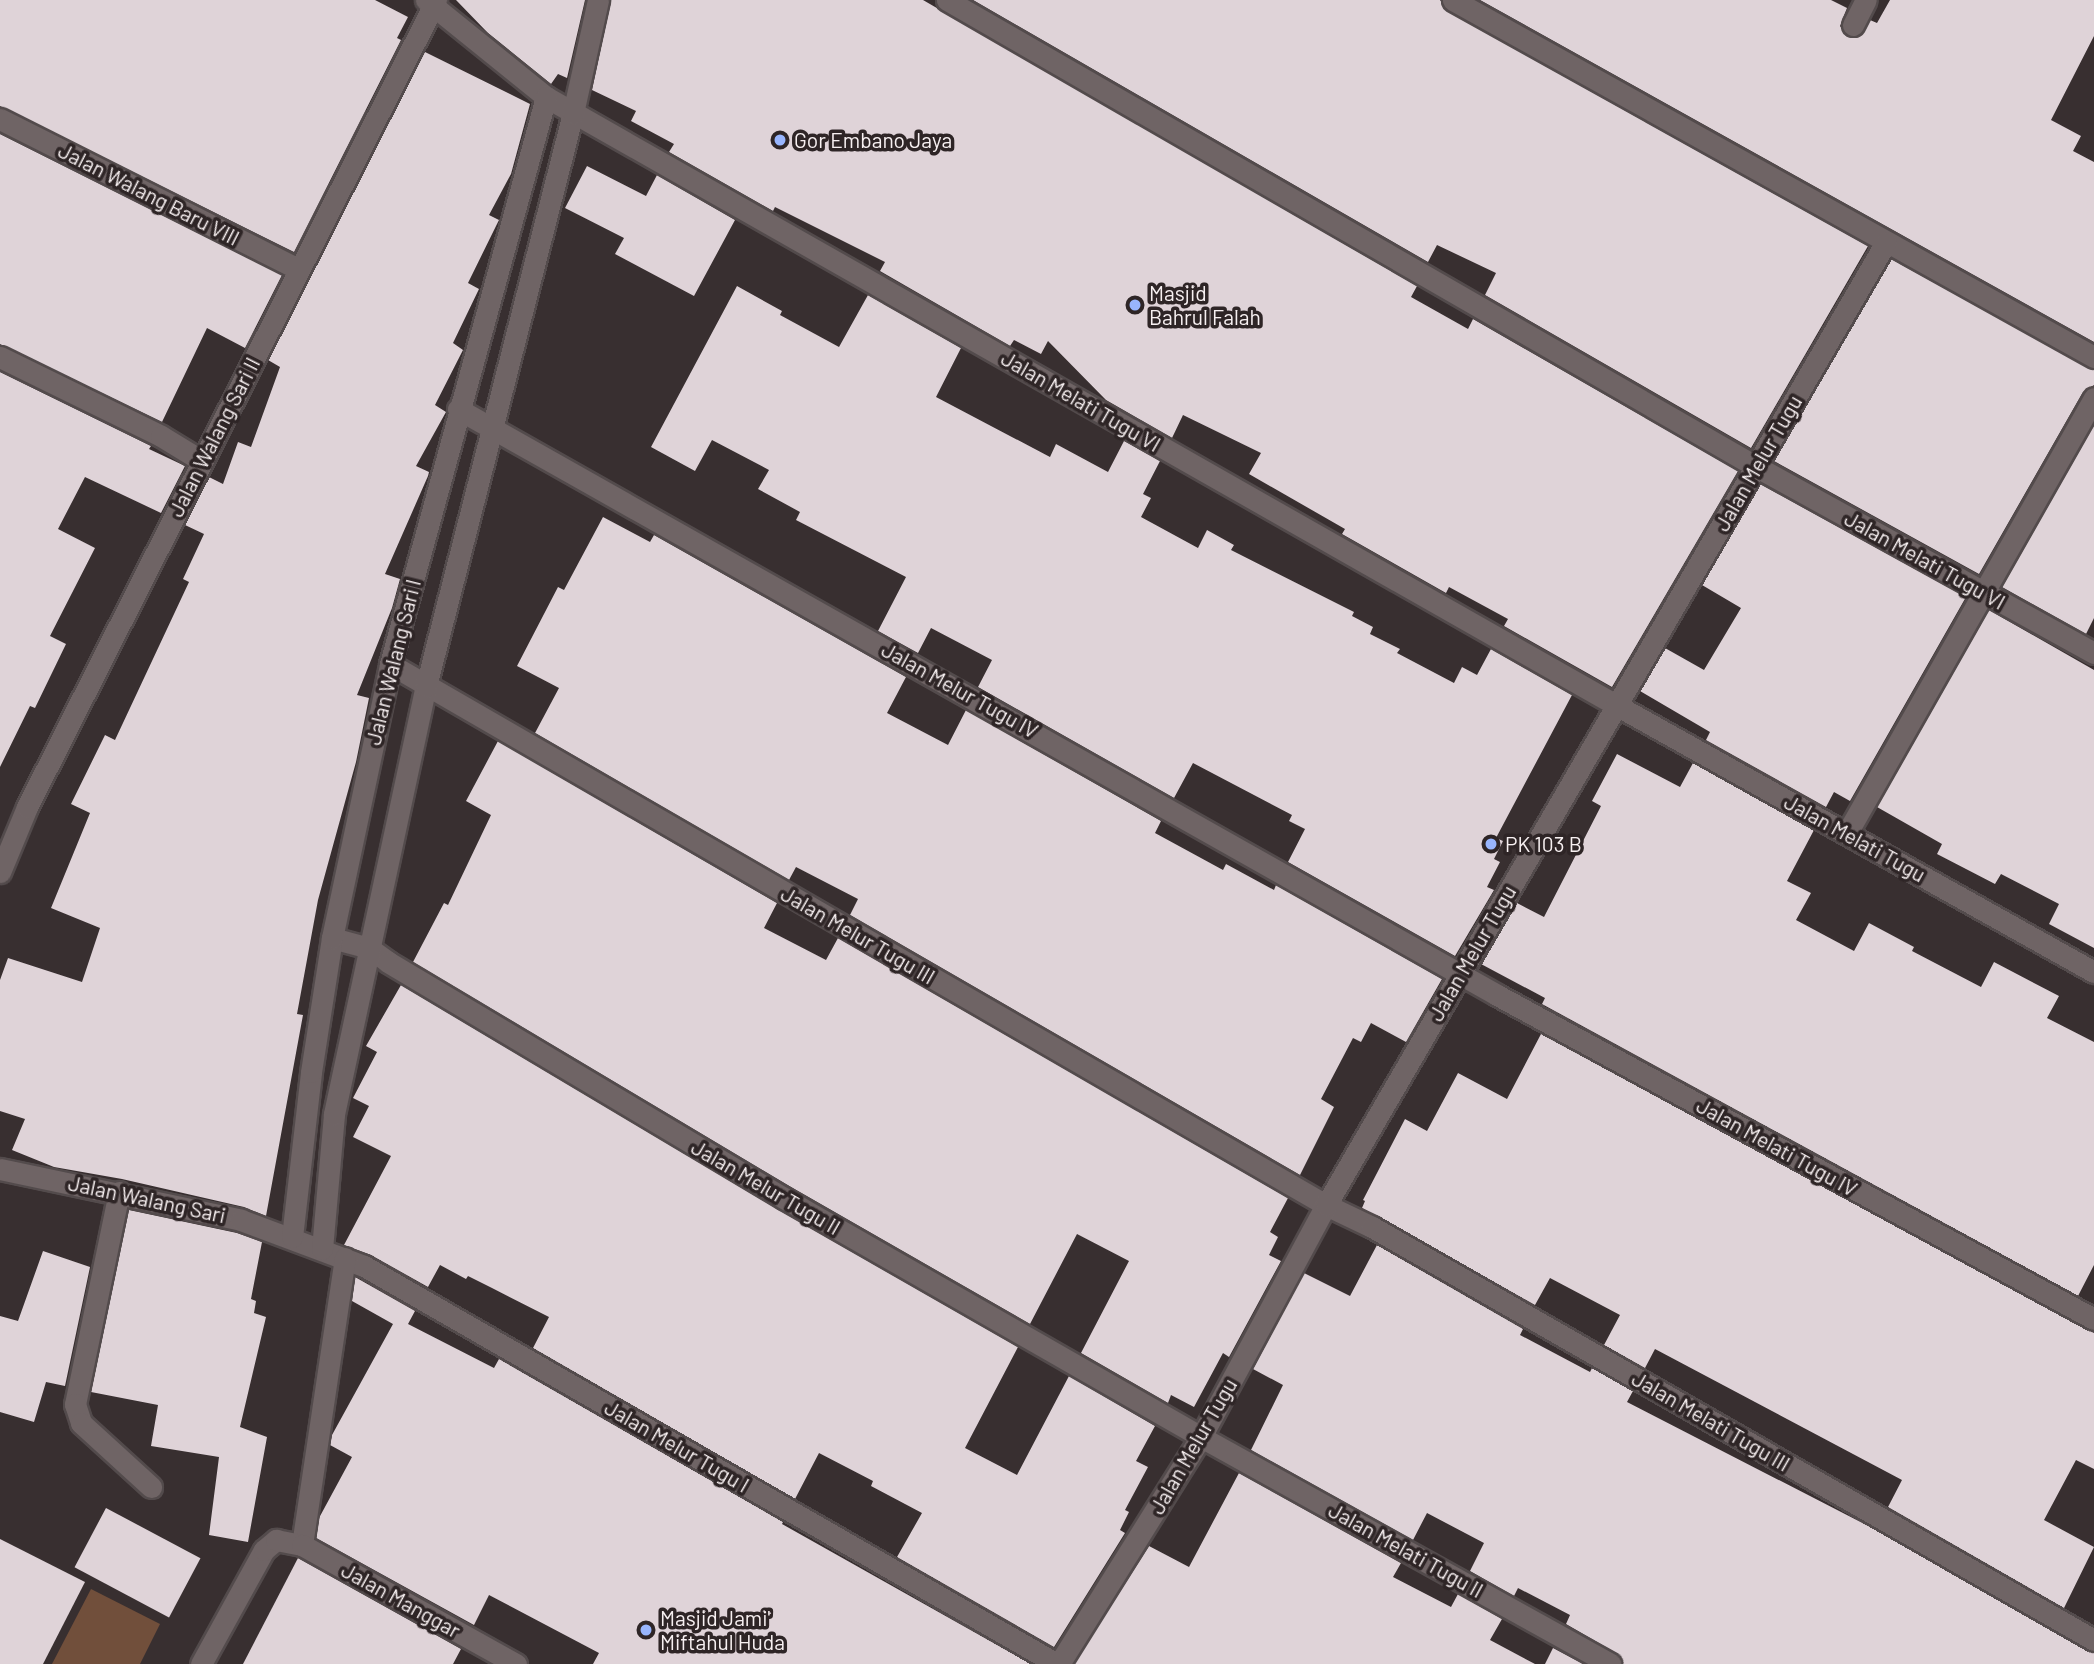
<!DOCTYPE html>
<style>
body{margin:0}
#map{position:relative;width:2094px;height:1664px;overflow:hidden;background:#382f30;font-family:Barlow,sans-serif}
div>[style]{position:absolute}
.green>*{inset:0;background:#714f3b}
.building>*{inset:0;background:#dfd3d8;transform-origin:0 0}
.roads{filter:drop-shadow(2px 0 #534b4c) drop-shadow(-2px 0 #534b4c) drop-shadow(0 2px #534b4c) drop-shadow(0 -2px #534b4c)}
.minor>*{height:21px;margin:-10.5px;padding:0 10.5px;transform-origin:10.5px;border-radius:10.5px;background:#6f6465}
.dots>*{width:19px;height:19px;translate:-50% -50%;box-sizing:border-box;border:4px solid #2e2526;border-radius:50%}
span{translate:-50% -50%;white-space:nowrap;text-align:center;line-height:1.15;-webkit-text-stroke:7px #2e2526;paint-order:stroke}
.poi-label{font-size:21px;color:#f7f0f1}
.left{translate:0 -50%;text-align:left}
.street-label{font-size:21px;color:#f7f0f1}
</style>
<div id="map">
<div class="green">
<i style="clip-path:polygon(91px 1589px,160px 1624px,140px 1664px,52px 1664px)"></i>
</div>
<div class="building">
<i style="clip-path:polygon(0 0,375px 0,408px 17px,397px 38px,401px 40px,294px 252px,0 106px)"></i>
<i style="clip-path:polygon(456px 0,585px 0,567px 78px,558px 74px,551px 84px,488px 33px)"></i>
<i style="clip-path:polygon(611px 0,923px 0,1417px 286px,1411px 297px,1468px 329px,1473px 319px,1738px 471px,1612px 687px,1504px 626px,1508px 619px,1449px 587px,1446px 593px,1342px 534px,1345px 529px,1249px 474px,1261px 453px,1183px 415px,1172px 438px,1106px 400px,1048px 341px,1041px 354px,1014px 340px,1010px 346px,880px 271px,885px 262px,775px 207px,773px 211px,669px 152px,674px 144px,631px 121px,636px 111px,592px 90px)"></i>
<i style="clip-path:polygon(973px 0,1440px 0,1447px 11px,1868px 246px,1751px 448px,1485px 295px,1496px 273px,1437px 245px,1428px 262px)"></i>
<i style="clip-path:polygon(1480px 0,1831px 0,1847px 8px,1840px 26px,1846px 36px,1853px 38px,1861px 36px,1870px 20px,1877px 23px,1890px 0,2094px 0,2094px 36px,2051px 120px,2081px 136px,2073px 151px,2094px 162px,2094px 342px)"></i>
<i style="clip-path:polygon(425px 52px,530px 104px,511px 174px,489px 215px,499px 220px,497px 224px,468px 283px,479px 289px,453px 343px,463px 350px,435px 405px,446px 412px,416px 466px,429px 472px,428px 476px,385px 574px,400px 579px,392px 608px,357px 695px,369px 698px,356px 762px,318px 900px,297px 1014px,303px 1015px,266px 1216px,244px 1207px,122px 1179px,54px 1167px,12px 1150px,25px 1119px,0 1111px,0 980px,8px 958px,82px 982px,100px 928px,51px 908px,90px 813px,71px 804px,105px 735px,115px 740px,189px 582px,183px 579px,204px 534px,185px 525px,209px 477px,223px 484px,238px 442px,251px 447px,280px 367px,268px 360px)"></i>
<i style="clip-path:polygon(0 134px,282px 275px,245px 348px,207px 328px,162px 422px,0 344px)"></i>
<i style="clip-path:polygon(587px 166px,646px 196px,657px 175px,735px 220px,694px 296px,615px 254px,624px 238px,565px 208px)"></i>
<i style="clip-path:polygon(1891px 259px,2094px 370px,2094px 385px,2083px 392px,1979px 574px,1774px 461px)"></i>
<i style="clip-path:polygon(737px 286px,782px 311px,780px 315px,839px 347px,868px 295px,961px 348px,936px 397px,1050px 457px,1056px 444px,1108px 472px,1124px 441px,1160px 461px,1143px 494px,1151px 498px,1141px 517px,1198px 548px,1207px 530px,1234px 545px,1231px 550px,1354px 612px,1352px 616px,1373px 627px,1370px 634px,1400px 649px,1397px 653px,1454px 683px,1462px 667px,1477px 675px,1491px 649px,1572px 695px,1496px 838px,1503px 841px,1494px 859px,1500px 862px,1487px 887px,1494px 890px,1455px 956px,1288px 862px,1305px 829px,1289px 821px,1292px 815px,1193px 763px,1174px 798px,978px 687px,992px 660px,931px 628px,918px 653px,878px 631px,906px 577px,796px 520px,800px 512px,758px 489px,769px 470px,712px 440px,695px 471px,651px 447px)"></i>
<i style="clip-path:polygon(0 372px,151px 446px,149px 449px,185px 466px,161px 513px,85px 477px,58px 529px,95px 548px,50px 636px,66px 644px,35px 708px,30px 706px,0 767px)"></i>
<i style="clip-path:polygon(2094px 425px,2094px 618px,2086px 634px,2002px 587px)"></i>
<i style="clip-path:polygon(1760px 484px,1966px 597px,1850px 801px,1834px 792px,1826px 807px,1706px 740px,1710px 732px,1640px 691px,1665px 648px,1704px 670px,1741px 608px,1702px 585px)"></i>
<i style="clip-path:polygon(603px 517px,650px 542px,654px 535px,906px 677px,887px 713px,948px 745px,966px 710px,1161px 821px,1155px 833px,1223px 870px,1226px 864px,1274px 890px,1276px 885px,1442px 979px,1406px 1042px,1371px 1023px,1361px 1042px,1353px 1038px,1321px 1099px,1334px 1107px,1300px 1175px,850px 915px,858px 899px,796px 867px,789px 880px,535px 733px,559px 688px,517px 666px,558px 587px,564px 590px)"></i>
<i style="clip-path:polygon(1989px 610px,2094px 670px,2094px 948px,2049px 924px,2059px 904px,2001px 874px,1995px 884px,1937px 854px,1942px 844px,1877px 807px)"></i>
<i style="clip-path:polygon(498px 741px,777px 903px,764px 928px,826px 960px,838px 938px,1288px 1198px,1270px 1232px,1278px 1237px,1269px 1255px,1281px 1261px,1229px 1357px,1223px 1353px,1194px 1407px,1171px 1395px,1168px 1403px,1081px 1353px,1129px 1261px,1077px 1234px,1030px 1324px,791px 1187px,413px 962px,444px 903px,448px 905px,491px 815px,466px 801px)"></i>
<i style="clip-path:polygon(1617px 754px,1680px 787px,1693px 763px,1814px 830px,1787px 881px,1811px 893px,1796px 920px,1854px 951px,1869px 923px,1914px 947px,1912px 951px,1981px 987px,1994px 962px,2059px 996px,2047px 1018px,2094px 1042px,2094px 1265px,2078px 1296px,1542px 1004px,1545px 998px,1481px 964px,1517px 903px,1544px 917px,1601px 806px,1592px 801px)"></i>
<i style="clip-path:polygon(401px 985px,777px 1209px,1018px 1347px,965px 1448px,1017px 1475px,1069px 1376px,1155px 1426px,1136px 1461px,1148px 1467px,1125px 1510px,1129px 1512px,1120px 1530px,1125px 1533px,1054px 1647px,897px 1557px,922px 1513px,871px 1486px,873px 1481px,819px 1453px,795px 1499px,533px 1348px,549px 1317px,492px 1288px,468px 1276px,466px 1279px,440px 1265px,428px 1287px,371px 1255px,344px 1245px,391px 1156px,353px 1137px,369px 1106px,353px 1098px,377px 1052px,366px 1046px)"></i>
<i style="clip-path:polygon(1541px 1034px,2094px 1333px,2094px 1469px,2076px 1460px,2044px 1520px,2094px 1547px,2064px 1608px,1888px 1507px,1902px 1480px,1655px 1349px,1645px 1368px,1604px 1345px,1620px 1315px,1550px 1278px,1535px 1305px,1362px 1208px,1365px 1201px,1363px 1200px,1405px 1119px,1427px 1131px,1458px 1073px,1507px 1099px)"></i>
<i style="clip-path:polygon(129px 1210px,237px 1233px,262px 1242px,251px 1299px,256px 1301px,254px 1313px,266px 1317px,240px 1427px,267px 1437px,248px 1542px,209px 1535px,219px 1457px,151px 1446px,158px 1405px,91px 1392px)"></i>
<i style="clip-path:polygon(1377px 1245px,1523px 1329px,1520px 1335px,1590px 1372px,1592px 1368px,1633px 1391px,1627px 1402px,1876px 1530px,2094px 1653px,2094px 1664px,1623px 1664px,1616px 1653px,1566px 1624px,1570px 1615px,1518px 1588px,1514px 1596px,1470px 1571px,1484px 1543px,1427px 1513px,1413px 1540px,1251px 1450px,1283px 1385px,1253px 1369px,1304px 1273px,1350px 1296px)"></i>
<i style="clip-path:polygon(43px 1251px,90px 1267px,65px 1386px,46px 1382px,34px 1422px,0 1412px,0 1316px,18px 1321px)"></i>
<i style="clip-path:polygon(355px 1277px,415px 1311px,408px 1324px,494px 1368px,499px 1359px,783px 1522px,782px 1524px,1031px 1664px,593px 1664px,599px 1653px,489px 1595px,474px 1625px,316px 1538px,319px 1518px,352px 1457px,330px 1445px,332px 1435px,393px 1324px,352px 1301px)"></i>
<i style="clip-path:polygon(1239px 1473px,1401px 1563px,1393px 1577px,1451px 1607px,1458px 1594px,1502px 1619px,1490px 1640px,1535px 1664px,1074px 1664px,1149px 1546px,1189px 1567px)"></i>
<i style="left:106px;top:1508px;width:107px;height:67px;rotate:28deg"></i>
<i style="clip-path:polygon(0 1539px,85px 1582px,43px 1664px,0 1664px)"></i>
<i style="clip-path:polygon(298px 1558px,461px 1649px,453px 1664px,243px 1664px)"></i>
<i style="clip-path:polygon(1553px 1648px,1583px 1664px,1545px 1664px)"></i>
</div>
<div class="roads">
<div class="minor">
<i style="left:426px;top:0;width:154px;rotate:38.9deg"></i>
<i style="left:546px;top:97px;width:1231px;rotate:29.61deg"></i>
<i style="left:1616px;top:705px;width:548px;rotate:29.19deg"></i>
<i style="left:947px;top:0;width:935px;rotate:29.97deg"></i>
<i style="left:1757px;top:467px;width:385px;rotate:28.9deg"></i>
<i style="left:1453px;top:0;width:734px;rotate:29.12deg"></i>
<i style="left:1853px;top:25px;width:28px;rotate:-63deg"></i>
<i style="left:0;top:119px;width:334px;rotate:26.7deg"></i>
<i style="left:0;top:357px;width:179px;rotate:26.1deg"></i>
<i style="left:161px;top:436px;width:48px;rotate:31.4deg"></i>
<i style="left:458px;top:409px;width:1193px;rotate:29.42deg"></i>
<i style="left:1497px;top:995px;width:679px;rotate:28.49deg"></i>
<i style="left:390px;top:664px;width:1081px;rotate:30.03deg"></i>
<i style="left:1326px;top:1205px;width:51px;rotate:25.6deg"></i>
<i style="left:1372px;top:1227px;width:832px;rotate:29.77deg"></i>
<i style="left:1847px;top:833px;width:500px;rotate:-60.41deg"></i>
<i style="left:0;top:872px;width:70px;rotate:-67.4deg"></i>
<i style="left:27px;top:807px;width:905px;rotate:-63.12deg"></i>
<i style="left:332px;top:938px;width:38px;rotate:15deg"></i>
<i style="left:369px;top:948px;width:24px;rotate:36deg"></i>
<i style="left:388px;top:962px;width:461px;rotate:30.8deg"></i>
<i style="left:784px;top:1198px;width:481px;rotate:29.8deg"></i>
<i style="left:1201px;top:1437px;width:468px;rotate:29deg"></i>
<i style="left:0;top:1169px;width:246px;rotate:11.9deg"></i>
<i style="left:241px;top:1220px;width:131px;rotate:20.5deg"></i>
<i style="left:364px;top:1266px;width:799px;rotate:29.87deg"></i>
<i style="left:119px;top:1192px;width:217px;rotate:101.7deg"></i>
<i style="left:75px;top:1404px;width:20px;rotate:72deg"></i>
<i style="left:81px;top:1423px;width:95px;rotate:42.4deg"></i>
<i style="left:292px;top:1237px;width:166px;rotate:-83.4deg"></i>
<i style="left:311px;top:1072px;width:136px;rotate:-81.1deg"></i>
<i style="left:332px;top:938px;width:280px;rotate:-78deg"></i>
<i style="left:390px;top:664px;width:588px;rotate:-74.62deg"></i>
<i style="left:322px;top:1249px;width:136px;rotate:-84.9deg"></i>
<i style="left:334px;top:1114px;width:438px;rotate:-77.9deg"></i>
<i style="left:426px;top:686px;width:592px;rotate:-75.61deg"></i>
<i style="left:573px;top:113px;width:116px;rotate:-77.5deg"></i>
<i style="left:302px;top:1545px;width:290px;rotate:-81.5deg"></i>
<i style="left:201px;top:1664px;width:130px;rotate:-61.1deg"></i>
<i style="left:264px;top:1550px;width:16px;rotate:-40deg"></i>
<i style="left:276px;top:1540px;width:26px;rotate:11deg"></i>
<i style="left:302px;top:1545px;width:245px;rotate:29.1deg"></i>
<i style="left:1059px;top:1664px;width:268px;rotate:-58deg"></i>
<i style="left:1201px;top:1437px;width:264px;rotate:-61.7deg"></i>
<i style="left:1326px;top:1205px;width:1114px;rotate:-59.82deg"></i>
</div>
</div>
<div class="dots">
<i style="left:780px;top:140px;background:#98b5fd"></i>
<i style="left:1135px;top:305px;background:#98b5fd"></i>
<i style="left:1491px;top:844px;background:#98b5fd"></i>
<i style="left:646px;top:1630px;background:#98b5fd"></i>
</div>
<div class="poi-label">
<span class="left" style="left:794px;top:140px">Gor Embano Jaya</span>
<span class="left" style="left:1149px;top:305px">Masjid<br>Bahrul Falah</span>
<span class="left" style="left:1505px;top:844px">PK 103 B</span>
<span class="left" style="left:660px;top:1630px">Masjid Jami'<br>Miftahul Huda</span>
</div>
<div class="street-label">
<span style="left:149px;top:194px;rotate:27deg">Jalan Walang Baru VIII</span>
<span style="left:1081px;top:401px;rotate:30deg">Jalan Melati Tugu VI</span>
<span style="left:214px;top:437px;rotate:-63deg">Jalan Walang Sari II</span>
<span style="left:1758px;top:463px;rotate:-60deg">Jalan Melur Tugu</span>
<span style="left:1925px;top:560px;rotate:29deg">Jalan Melati Tugu VI</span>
<span style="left:393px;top:662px;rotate:-76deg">Jalan Walang Sari I</span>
<span style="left:960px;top:690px;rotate:29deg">Jalan Melur Tugu IV</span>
<span style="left:1855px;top:838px;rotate:29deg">Jalan Melati Tugu</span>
<span style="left:858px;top:935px;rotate:30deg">Jalan Melur Tugu III</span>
<span style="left:1472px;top:953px;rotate:-60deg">Jalan Melur Tugu</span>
<span style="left:1777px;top:1147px;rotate:29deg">Jalan Melati Tugu IV</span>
<span style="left:766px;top:1187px;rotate:30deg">Jalan Melur Tugu II</span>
<span style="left:147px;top:1199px;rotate:12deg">Jalan Walang Sari</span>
<span style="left:1711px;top:1421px;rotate:30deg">Jalan Melati Tugu III</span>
<span style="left:677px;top:1446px;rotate:30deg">Jalan Melur Tugu I</span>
<span style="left:1193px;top:1446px;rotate:-60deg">Jalan Melur Tugu</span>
<span style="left:1406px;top:1550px;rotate:29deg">Jalan Melati Tugu II</span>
<span style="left:401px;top:1600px;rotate:29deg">Jalan Manggar</span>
</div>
</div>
